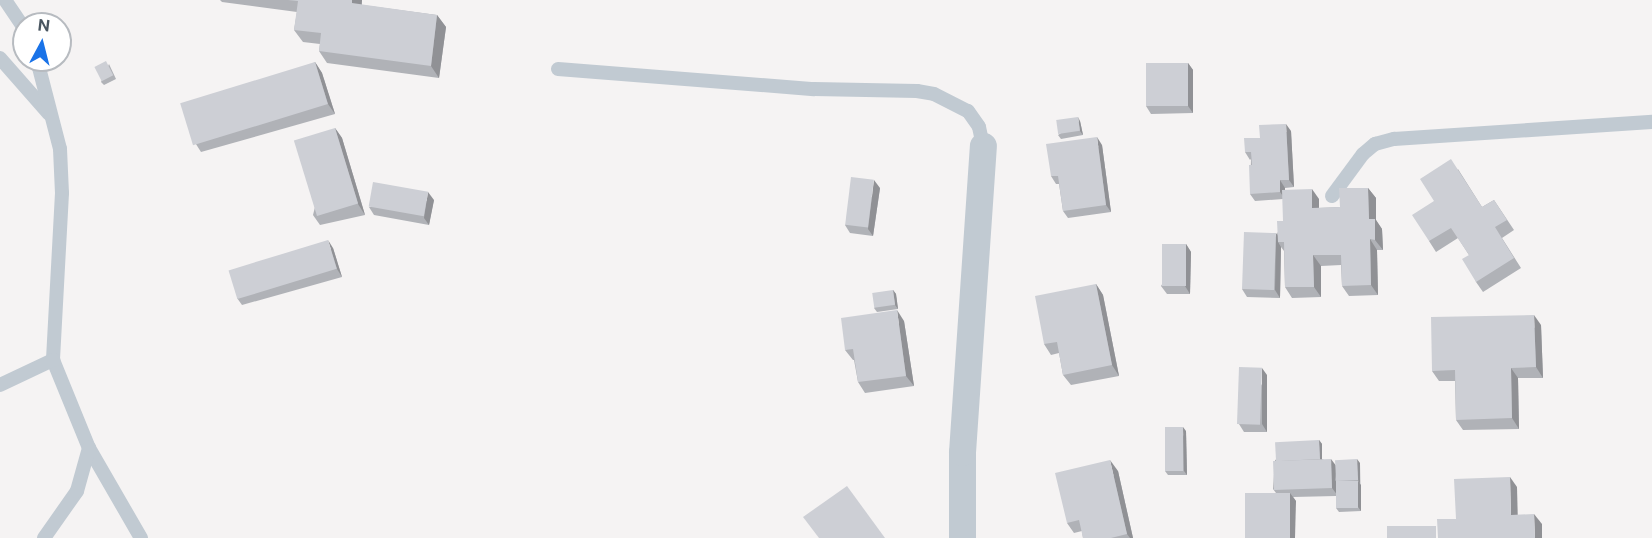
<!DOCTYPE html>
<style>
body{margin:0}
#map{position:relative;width:1652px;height:538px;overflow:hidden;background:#f5f3f3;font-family:"Public Sans",sans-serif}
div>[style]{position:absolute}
.service>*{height:14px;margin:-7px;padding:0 7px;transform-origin:7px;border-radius:7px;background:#c1cad2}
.minor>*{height:27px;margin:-13.5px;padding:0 13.5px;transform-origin:13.5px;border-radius:13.5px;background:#c1cad2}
.wall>*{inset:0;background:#b0b2b7}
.shaded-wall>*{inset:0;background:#909195}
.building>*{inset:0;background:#cdcfd5;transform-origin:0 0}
span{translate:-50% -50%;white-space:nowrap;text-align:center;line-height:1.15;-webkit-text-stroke:6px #fff;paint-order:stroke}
.north{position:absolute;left:12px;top:12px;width:60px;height:60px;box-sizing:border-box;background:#fff;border:2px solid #b7bbc0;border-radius:50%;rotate:7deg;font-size:16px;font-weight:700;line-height:24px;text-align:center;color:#4a5661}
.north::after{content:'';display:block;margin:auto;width:21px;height:27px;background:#1a73e8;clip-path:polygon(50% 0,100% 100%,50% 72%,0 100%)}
</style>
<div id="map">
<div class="service">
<i style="left:5px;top:0;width:34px;rotate:56deg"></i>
<i style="left:0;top:58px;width:74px;rotate:48.8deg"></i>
<i style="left:37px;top:60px;width:92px;rotate:75.5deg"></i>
<i style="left:60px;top:149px;width:44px;rotate:87.4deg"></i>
<i style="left:62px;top:193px;width:167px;rotate:93.1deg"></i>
<i style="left:53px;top:360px;width:95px;rotate:67.8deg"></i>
<i style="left:89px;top:448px;width:104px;rotate:60deg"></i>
<i style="left:558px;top:69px;width:257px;rotate:4.5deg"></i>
<i style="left:814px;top:89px;width:103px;rotate:1.1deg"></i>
<i style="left:917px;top:91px;width:17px;rotate:10deg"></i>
<i style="left:934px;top:94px;width:38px;rotate:27deg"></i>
<i style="left:968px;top:111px;width:19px;rotate:55deg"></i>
<i style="left:979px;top:127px;width:19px;rotate:78deg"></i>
<i style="left:1332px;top:196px;width:52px;rotate:-53.6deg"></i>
<i style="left:1363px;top:154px;width:16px;rotate:-40deg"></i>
<i style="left:1375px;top:144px;width:20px;rotate:-15deg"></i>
<i style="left:1394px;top:139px;width:259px;rotate:-3.8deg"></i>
<i style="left:0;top:385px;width:59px;rotate:-25.3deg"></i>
<i style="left:44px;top:538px;width:57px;rotate:-54.9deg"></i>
<i style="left:77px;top:491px;width:45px;rotate:-74.4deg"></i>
</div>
<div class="minor">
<i style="left:962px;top:538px;width:86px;rotate:-90deg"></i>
<i style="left:962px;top:452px;width:307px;rotate:-86.1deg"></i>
</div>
<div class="wall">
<i style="clip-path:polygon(220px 0,362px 0,362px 5px,437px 15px,446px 27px,439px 78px,327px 63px,319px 51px,320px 44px,303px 42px,294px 30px,297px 12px,222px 2px)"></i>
<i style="clip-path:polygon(315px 62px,322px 73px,335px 114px,201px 152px,194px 141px)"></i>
<i style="clip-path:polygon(1188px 63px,1193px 70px,1193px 113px,1151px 114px,1146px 106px)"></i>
<i style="clip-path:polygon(109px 64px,116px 79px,104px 85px,101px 82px)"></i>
<i style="clip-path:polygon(1080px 121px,1083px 135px,1061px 139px,1058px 135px)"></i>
<i style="clip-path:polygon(335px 128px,342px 138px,365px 215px,320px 225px,313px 215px)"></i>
<i style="clip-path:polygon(1291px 131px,1294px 187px,1285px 188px,1285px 190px,1319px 199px,1319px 208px,1340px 207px,1368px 188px,1376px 198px,1376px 220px,1382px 229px,1383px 250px,1377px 250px,1378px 295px,1349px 296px,1342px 286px,1341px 265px,1321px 266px,1321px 297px,1292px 298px,1285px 287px,1284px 251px,1281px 247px,1280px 298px,1247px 297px,1242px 289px,1277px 234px,1283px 221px,1283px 199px,1255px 201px,1250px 194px,1251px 159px,1250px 160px,1245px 152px,1260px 138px)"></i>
<i style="clip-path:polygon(1102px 145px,1111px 212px,1068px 218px,1063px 211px,1059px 184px,1056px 184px,1051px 176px)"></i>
<i style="clip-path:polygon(1458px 169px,1482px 207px,1494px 200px,1514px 230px,1502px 238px,1521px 268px,1483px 292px,1476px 282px,1469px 255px,1458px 238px,1436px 252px,1429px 241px,1434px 201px)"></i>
<i style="clip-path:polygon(880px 188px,873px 236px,850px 233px,845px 225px)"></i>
<i style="clip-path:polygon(434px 200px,429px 225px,374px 215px,369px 207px)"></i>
<i style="clip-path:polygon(1186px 244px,1191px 252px,1190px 294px,1167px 294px,1161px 286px)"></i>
<i style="clip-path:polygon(333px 248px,342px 277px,242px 305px,237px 298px)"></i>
<i style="clip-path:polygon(1096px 284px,1103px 295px,1119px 376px,1071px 385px,1063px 375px,1059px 353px,1051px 355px,1044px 344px)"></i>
<i style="clip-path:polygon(893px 290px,896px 294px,898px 309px,877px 312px,874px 308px)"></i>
<i style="clip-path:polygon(904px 321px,914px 386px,865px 393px,858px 382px,854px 360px,853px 360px,845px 350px)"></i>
<i style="clip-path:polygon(1541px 325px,1543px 378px,1518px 378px,1519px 429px,1463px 430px,1456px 420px,1455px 381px,1439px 381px,1432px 371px)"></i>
<i style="clip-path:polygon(1267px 375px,1267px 432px,1244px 432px,1239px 424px)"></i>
<i style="clip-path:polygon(1186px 431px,1187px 475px,1168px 475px,1165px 471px)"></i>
<i style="clip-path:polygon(1319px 440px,1322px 444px,1322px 459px,1335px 465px,1360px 463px,1361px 511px,1339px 512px,1336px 508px,1336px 496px,1293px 497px,1296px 501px,1276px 493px,1273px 489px,1275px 460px)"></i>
<i style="clip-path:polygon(1118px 471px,1133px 538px,1083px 538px,1082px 531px,1074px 533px,1067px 523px)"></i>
</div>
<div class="shaded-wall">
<i style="clip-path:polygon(352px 0,362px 0,360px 16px,352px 3px)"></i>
<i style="clip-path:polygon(437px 15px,446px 27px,439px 78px,431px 66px)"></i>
<i style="clip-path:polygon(315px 62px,322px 73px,335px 114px,328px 104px)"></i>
<i style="clip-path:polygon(1188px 63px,1193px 70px,1193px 113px,1188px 106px)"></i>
<i style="clip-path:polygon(1078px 117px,1080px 121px,1083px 135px,1080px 131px)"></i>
<i style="clip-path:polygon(1286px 124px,1291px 131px,1294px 187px,1289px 180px)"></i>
<i style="clip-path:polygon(335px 128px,342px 138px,365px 215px,358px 204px)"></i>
<i style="clip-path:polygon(1097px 137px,1102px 145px,1111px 212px,1106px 205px)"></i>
<i style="clip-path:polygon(874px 180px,880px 188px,873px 236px,868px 229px)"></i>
<i style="clip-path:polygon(1280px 180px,1285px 188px,1285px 199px,1280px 192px)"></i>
<i style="clip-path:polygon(1368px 188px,1376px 198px,1376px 220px,1382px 229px,1383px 250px,1375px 240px,1369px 219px)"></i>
<i style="clip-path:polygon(1312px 189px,1319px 199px,1319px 218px,1312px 208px)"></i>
<i style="clip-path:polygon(428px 192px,434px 200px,429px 225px,424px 218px)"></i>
<i style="clip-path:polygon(1276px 233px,1281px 240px,1278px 242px,1281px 247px,1280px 298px,1275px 290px)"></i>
<i style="clip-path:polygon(1370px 239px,1377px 250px,1378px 295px,1371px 285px)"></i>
<i style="clip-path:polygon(328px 240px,333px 248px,342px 277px,337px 269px)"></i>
<i style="clip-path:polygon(1186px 244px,1191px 252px,1190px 294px,1185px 286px)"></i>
<i style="clip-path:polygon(1313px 255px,1321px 266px,1321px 297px,1314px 287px)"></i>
<i style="clip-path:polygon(1096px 284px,1103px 295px,1119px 376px,1112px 365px)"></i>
<i style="clip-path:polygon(893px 290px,896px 294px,898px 309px,895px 305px)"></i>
<i style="clip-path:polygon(897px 310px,904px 321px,914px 386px,906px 376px)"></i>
<i style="clip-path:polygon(1534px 315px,1541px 325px,1543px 378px,1536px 367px)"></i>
<i style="clip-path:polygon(1262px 368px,1267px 375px,1267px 432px,1262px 424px)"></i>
<i style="clip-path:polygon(1511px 368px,1518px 378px,1519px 429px,1512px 418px)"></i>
<i style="clip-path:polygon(1183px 427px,1186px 431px,1187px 475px,1184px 471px)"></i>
<i style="clip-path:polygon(1319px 440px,1322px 444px,1322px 463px,1320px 459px)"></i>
<i style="clip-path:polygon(1331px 459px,1337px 467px,1335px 480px,1337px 483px,1338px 496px,1332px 488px)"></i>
<i style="clip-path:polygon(1357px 459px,1360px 463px,1360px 484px,1358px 480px)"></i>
<i style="clip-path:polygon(1110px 460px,1118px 471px,1133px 538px,1130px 538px,1127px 534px)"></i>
<i style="clip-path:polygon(1510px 477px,1517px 487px,1518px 525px,1511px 515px)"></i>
<i style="clip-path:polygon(1358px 481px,1361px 485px,1361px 511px,1358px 507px)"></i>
<i style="clip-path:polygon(1290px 493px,1296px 501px,1295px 538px,1290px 538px)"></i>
<i style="clip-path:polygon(1534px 514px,1542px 524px,1542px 538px,1535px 538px)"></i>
</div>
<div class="building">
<i style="clip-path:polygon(288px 0,352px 0,352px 3px,437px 15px,431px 66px,319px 51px,321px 33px,294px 30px,298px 1px)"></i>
<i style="left:106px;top:61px;width:16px;height:13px;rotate:63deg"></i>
<i style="left:315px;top:62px;width:44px;height:141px;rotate:73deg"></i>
<i style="left:1146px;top:63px;width:42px;height:43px"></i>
<i style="left:1078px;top:117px;width:14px;height:22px;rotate:82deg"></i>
<i style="clip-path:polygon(1286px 124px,1289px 180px,1280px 180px,1280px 192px,1250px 194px,1249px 165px,1252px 165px,1251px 152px,1245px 152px,1244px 138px,1260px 138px,1259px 125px)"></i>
<i style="left:335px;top:128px;width:79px;height:43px;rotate:73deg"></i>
<i style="clip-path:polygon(1097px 137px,1106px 205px,1063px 211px,1058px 176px,1051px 176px,1046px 144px)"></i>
<i style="clip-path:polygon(1451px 159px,1482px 207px,1494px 200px,1507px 220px,1495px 227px,1514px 258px,1476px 282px,1462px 259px,1469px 255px,1451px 228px,1429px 241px,1412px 215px,1434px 201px,1420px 179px)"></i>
<i style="left:851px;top:177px;width:23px;height:48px;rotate:7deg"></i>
<i style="left:373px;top:182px;width:56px;height:25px;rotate:10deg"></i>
<i style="clip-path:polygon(1339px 188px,1368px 188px,1369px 219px,1375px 219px,1375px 240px,1370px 239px,1371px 285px,1342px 286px,1341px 255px,1313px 255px,1314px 287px,1285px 287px,1284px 242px,1278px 242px,1277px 221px,1283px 221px,1282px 190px,1312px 189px,1312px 208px,1340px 207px)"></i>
<i style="left:1244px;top:232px;width:32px;height:57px;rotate:2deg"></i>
<i style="left:328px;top:240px;width:30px;height:104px;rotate:73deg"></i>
<i style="left:1162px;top:244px;width:24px;height:42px"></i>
<i style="clip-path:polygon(1096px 284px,1112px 365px,1063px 375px,1057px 342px,1044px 344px,1035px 296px)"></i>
<i style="left:893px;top:290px;width:15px;height:21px;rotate:82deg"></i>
<i style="clip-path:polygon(897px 310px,906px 376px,858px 382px,853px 349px,845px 350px,841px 318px)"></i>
<i style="clip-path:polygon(1534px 315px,1536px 367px,1511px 368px,1512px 418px,1456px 420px,1455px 370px,1432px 371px,1431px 317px)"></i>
<i style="left:1239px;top:367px;width:23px;height:57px;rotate:2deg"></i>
<i style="left:1165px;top:427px;width:18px;height:44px"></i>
<i style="left:1319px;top:440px;width:19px;height:44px;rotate:87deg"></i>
<i style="left:1331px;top:459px;width:29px;height:58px;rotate:88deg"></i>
<i style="left:1357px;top:459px;width:21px;height:22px;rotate:87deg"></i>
<i style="clip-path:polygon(1110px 460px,1127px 534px,1111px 538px,1083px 538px,1079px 520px,1067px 523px,1055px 473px)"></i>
<i style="clip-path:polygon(1510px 477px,1511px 515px,1534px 514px,1535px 538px,1438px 538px,1437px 519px,1456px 519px,1454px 479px)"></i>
<i style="left:1336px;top:481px;width:22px;height:27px"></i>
<i style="clip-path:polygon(847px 486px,885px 538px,819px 538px,803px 517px)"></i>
<i style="left:1245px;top:493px;width:45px;height:45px"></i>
<i style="left:1387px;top:526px;width:49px;height:12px"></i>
</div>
<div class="north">N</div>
</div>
